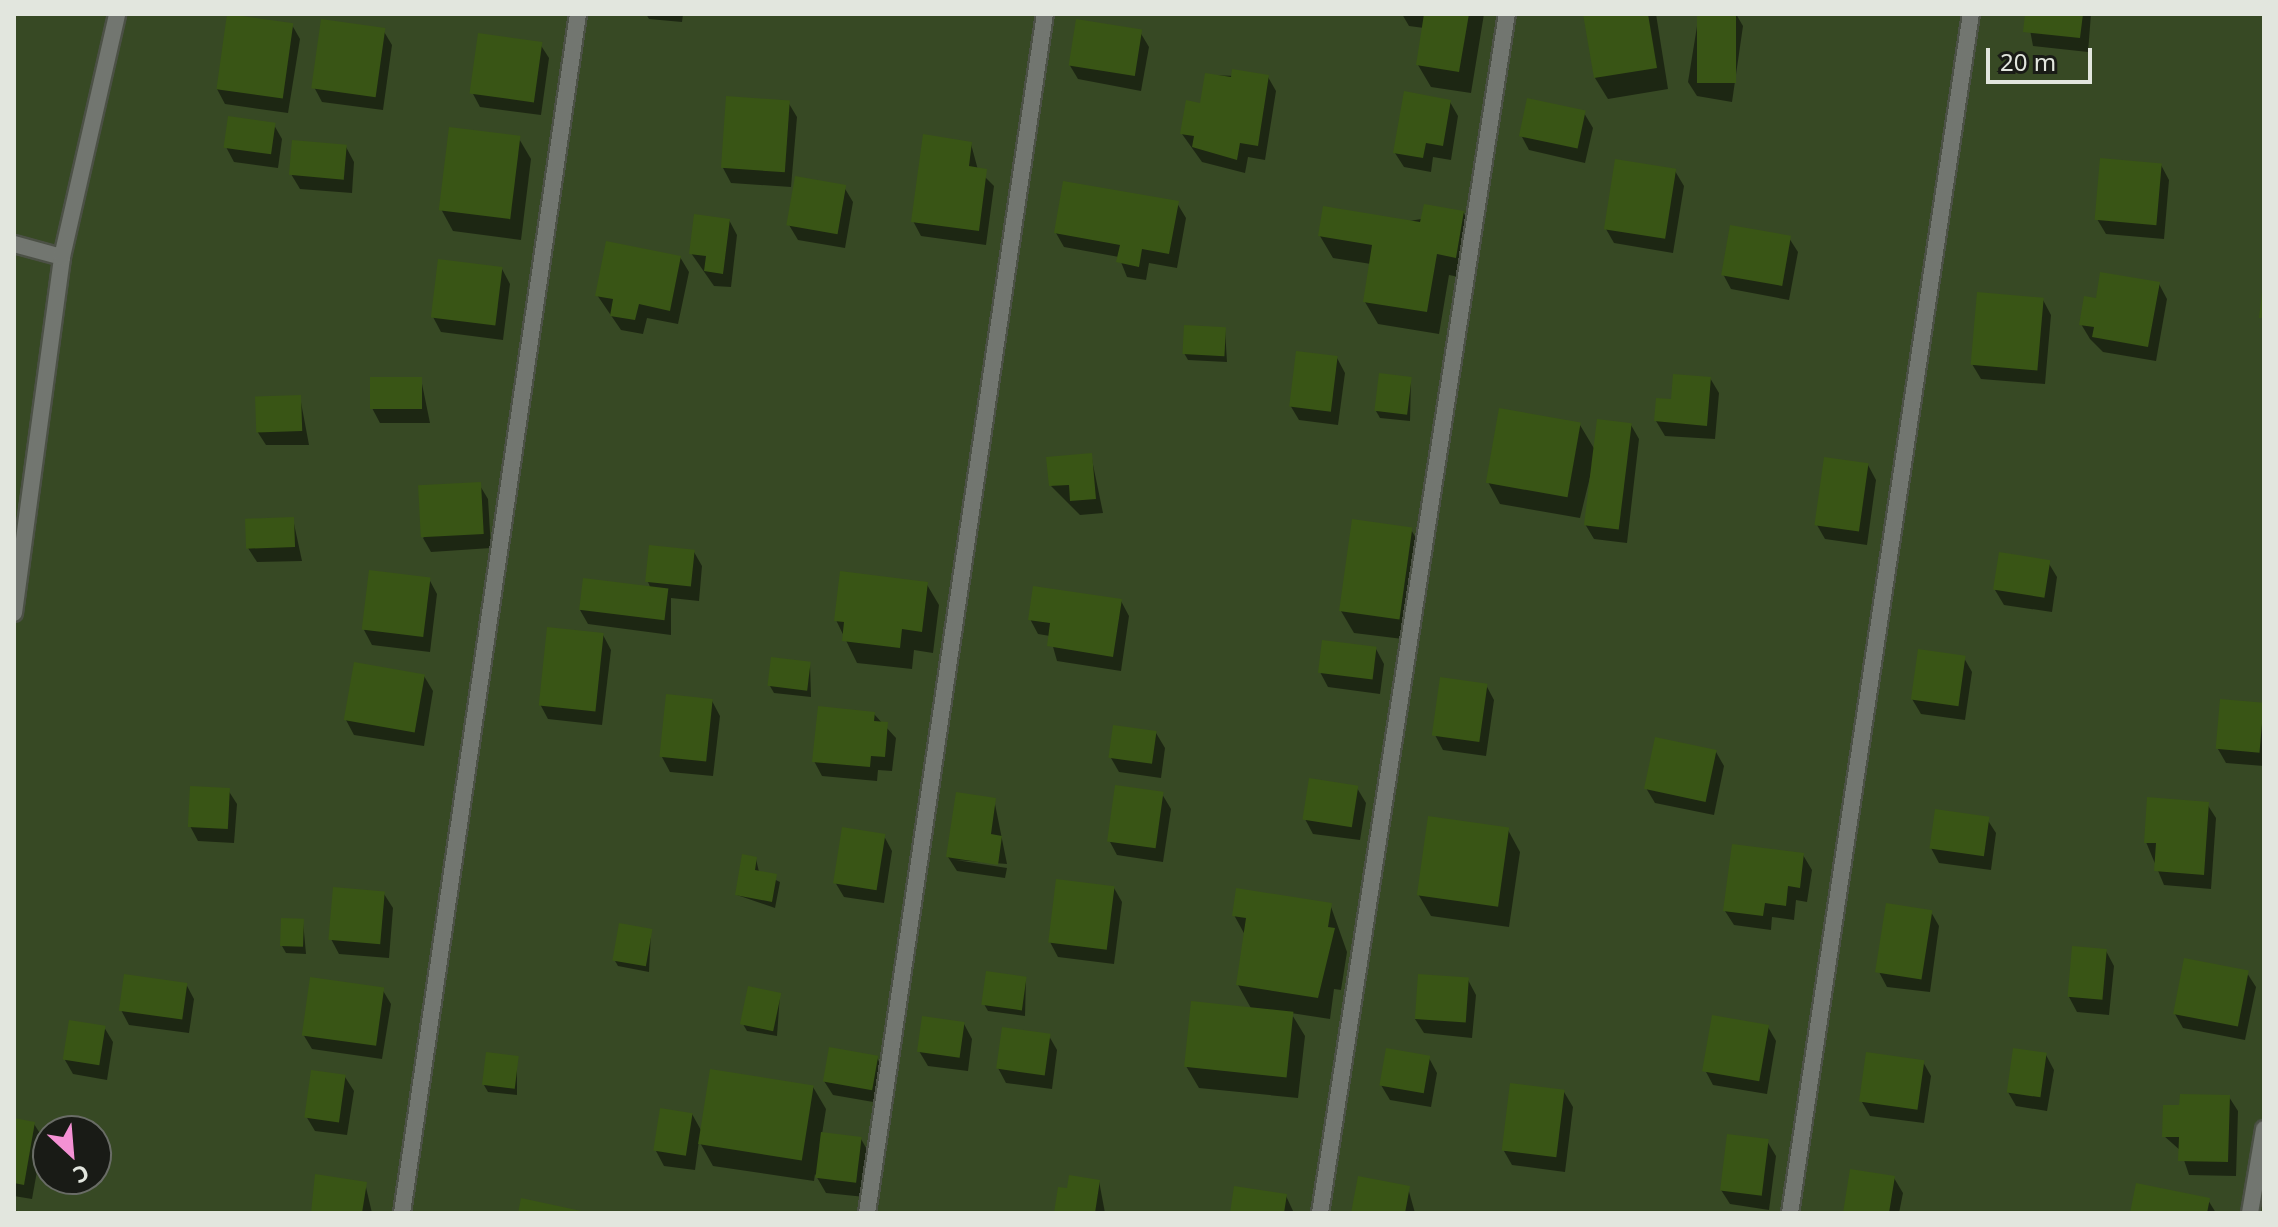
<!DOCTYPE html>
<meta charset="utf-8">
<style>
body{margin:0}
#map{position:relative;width:2278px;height:1227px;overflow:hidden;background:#2f3529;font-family:"Noto Sans",sans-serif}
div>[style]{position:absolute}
.green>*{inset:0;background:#374924}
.shadow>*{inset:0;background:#0007}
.building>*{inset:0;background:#395515;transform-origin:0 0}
.roads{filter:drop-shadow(2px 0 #4c5146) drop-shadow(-2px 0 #4c5146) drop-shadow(0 2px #4c5146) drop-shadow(0 -2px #4c5146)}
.service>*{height:16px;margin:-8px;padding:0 8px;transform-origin:8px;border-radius:8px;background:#727670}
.minor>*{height:16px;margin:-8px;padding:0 8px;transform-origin:8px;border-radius:8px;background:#727670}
span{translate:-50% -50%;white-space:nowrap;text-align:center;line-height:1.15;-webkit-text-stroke:6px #191b16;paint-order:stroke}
.frame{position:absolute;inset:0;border:16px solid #e2e6de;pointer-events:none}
.north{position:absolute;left:32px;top:1115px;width:80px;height:80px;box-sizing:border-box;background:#191b16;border:2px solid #696c66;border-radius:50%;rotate:154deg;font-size:22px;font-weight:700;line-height:32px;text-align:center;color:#e2e6de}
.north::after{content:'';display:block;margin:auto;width:28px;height:36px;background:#f491d4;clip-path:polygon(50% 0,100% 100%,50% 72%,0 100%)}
.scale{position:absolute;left:1986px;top:48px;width:106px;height:36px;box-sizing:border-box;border:4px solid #e2e6de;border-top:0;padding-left:10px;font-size:24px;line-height:28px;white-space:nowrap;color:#e2e6de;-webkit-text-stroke:6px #191b16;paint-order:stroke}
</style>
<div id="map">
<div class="green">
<i style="clip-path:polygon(evenodd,14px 14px,2264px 14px,2264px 1213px,14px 1213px,14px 14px,48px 1131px,96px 1131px,96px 1179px,48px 1179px,48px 1131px)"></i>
</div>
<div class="shadow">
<i style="clip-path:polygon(646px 14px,683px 14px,682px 22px,649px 19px)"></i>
<i style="clip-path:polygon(1402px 14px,1484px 14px,1471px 93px,1431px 87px,1418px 65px,1424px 28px,1409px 26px)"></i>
<i style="clip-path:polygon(1585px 14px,1656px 14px,1668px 89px,1608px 99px,1595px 78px)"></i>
<i style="clip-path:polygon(1699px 14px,1736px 14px,1743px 26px,1732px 102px,1697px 96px,1688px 82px)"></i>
<i style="clip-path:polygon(2027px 14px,2091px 14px,2088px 52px,2033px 46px)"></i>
<i style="clip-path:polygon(292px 25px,300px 39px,288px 113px,225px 104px,217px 89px)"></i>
<i style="clip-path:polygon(383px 30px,392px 45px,383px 110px,322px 102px,314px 87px)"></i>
<i style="clip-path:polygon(1140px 32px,1149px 47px,1141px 91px,1078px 79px,1069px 64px)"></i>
<i style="clip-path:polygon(540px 44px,549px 58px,541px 115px,480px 107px,472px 92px)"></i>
<i style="clip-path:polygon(1207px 75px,1268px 77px,1276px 91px,1265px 160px,1248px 157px,1245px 173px,1202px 162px,1182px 134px,1202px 105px)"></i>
<i style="clip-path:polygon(788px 102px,797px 117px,791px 187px,731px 183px,723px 168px)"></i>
<i style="clip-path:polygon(1450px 102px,1458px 116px,1451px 160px,1433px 157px,1431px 172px,1404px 167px,1395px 153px)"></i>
<i style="clip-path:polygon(1584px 113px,1593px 128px,1585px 163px,1529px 150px,1521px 135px)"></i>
<i style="clip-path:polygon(274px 125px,282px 139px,278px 168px,234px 162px,226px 147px)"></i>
<i style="clip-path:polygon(518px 137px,531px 159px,521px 240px,453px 231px,441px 209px)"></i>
<i style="clip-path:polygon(971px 144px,978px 170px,994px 186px,986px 245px,921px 236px,913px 221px)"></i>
<i style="clip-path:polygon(346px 147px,354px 162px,352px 193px,300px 189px,291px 174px)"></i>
<i style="clip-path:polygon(2161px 165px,2169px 180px,2164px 239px,2106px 234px,2097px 219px)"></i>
<i style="clip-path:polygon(1675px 171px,1684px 186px,1673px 253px,1614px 243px,1606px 229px)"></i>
<i style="clip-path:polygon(844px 187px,853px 202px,845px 248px,798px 240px,789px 225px)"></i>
<i style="clip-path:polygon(1177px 203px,1186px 218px,1177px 268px,1149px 263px,1146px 280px,1127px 277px,1119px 257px,1064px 247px,1056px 233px)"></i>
<i style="clip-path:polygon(1463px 212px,1476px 234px,1468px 279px,1449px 275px,1439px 334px,1378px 324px,1365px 302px,1371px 264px,1333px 258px,1320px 236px)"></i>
<i style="clip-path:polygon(729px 220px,737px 235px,731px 287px,714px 286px,691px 253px)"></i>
<i style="clip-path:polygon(1789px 238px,1798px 252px,1789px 300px,1731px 289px,1723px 274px)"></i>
<i style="clip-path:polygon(680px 257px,689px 272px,678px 324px,647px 318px,643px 334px,621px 330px,597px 295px)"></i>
<i style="clip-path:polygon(502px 269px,510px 284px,503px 340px,441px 332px,433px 317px)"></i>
<i style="clip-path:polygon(2159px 284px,2167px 299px,2156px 361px,2103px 352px,2090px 339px,2081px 324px,2098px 301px)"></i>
<i style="clip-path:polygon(2043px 300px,2051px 315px,2045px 384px,1981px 379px,1972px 364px)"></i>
<i style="clip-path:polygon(1225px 329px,1227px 362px,1188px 360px,1184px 353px)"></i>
<i style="clip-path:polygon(1337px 358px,1345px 373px,1338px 425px,1299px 420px,1290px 405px)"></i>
<i style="clip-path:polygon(1710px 378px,1719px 393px,1715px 439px,1665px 436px,1656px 421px)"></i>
<i style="clip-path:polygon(421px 379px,430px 423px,380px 423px,372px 408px)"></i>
<i style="clip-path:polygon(1411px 379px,1410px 421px,1380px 418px,1376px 411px)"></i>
<i style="clip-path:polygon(300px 397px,309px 445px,266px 445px,257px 431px)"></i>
<i style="clip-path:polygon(1580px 425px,1595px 450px,1631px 425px,1639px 439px,1627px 543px,1594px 539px,1585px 524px,1592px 469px,1580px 518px,1500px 504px,1488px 482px)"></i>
<i style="clip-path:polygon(1091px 455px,1103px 513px,1080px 515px,1051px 486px)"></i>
<i style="clip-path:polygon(1868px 465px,1876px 480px,1867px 545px,1825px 539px,1817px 525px)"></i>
<i style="clip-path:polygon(479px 484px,488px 499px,491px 548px,431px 552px,423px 538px)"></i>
<i style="clip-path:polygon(293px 519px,302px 561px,257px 562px,248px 548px)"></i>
<i style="clip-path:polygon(1410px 528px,1423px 550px,1411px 640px,1354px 633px,1341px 611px)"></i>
<i style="clip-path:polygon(694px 552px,702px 566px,699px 601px,671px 598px,671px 635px,588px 624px,580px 610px,651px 589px,648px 582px)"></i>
<i style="clip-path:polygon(2048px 562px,2057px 577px,2052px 612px,2004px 605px,1995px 590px)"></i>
<i style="clip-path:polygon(429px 579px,437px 594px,430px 652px,372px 645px,364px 630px)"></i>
<i style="clip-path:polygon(926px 583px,939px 605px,933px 653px,914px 650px,912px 669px,857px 663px,836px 620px)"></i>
<i style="clip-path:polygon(1121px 601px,1129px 616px,1121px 671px,1057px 661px,1050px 636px,1038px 634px,1030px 619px)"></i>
<i style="clip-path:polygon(603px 635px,611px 650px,602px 725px,548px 719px,540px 704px)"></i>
<i style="clip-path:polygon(1376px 649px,1384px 664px,1380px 694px,1328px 687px,1320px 672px)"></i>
<i style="clip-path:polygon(1964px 658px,1972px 672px,1965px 720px,1921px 714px,1912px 699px)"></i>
<i style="clip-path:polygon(810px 664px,811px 697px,774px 693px,770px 686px)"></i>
<i style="clip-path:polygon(424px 676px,433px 691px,424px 746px,354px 735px,346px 720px)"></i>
<i style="clip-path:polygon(1486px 685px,1494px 700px,1486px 756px,1443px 750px,1435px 735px)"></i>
<i style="clip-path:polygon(712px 701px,720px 716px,713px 776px,670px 772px,662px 757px)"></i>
<i style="clip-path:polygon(2264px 705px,2264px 766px,2226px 763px,2218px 749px)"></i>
<i style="clip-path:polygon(874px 714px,896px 738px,892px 771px,878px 770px,877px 781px,822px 776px,814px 761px)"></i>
<i style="clip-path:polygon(1156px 733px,1165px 748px,1161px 778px,1119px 772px,1111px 758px)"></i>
<i style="clip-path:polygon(1716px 752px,1724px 766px,1714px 815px,1655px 803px,1646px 788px)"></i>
<i style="clip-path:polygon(1357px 788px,1366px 803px,1360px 840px,1313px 834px,1305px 819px)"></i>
<i style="clip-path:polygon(228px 790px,237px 804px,234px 843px,198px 841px,190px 826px)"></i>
<i style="clip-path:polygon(1162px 794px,1171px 809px,1163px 862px,1117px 855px,1109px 840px)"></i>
<i style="clip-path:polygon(994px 799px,1007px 864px,956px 860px,1007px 868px,1005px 878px,957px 871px,948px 857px)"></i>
<i style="clip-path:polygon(2207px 804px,2216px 818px,2211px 889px,2164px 885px,2146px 842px)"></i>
<i style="clip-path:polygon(1987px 819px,1996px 833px,1991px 870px,1939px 863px,1931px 848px)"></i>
<i style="clip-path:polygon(1508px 830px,1520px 852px,1509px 927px,1431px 916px,1418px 894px)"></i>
<i style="clip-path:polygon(884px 836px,892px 851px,884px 903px,844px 897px,835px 882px)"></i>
<i style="clip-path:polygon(1803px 855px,1812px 870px,1807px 902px,1796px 900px,1794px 920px,1772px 917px,1771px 930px,1734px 925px,1725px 911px)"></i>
<i style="clip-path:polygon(756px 859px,759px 872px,780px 882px,775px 908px,737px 895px)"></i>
<i style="clip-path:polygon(1114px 888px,1122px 902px,1114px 964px,1058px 957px,1050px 942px)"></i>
<i style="clip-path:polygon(384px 894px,393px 908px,389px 958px,339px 954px,331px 939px)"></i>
<i style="clip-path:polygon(1330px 904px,1347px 952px,1341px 990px,1334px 989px,1330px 1019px,1291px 1013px,1305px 1036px,1298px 1098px,1199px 1088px,1186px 1066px,1252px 1010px,1238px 985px,1245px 935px,1234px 915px)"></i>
<i style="clip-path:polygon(1931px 912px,1939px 926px,1930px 992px,1887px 987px,1879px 972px)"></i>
<i style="clip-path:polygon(303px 921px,306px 954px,286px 953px,282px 946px)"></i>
<i style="clip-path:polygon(651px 931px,649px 972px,618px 966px,614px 959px)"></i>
<i style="clip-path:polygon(2106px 951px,2114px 966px,2109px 1015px,2077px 1012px,2069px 997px)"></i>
<i style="clip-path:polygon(2247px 973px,2256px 987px,2245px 1040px,2183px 1028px,2175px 1014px)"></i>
<i style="clip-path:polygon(1026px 978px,1025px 1016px,988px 1011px,984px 1004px)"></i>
<i style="clip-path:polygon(1468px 980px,1476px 995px,1472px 1038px,1424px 1033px,1415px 1019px)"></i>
<i style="clip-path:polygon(186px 984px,194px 999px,189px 1033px,129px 1025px,121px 1010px)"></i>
<i style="clip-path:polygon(382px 989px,391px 1004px,382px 1059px,312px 1049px,303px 1034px)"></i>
<i style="clip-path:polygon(780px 994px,777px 1036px,747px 1031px,743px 1024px)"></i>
<i style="clip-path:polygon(964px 1024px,972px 1039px,968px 1071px,928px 1066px,919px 1051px)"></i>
<i style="clip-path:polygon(104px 1027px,113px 1042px,107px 1080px,73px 1074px,65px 1060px)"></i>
<i style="clip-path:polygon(1768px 1027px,1776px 1041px,1767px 1094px,1713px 1085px,1705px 1070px)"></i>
<i style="clip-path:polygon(1049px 1036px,1057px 1050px,1052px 1089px,1006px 1083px,998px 1068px)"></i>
<i style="clip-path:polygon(2046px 1055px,2054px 1070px,2047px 1111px,2016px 1106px,2008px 1092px)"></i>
<i style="clip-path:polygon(517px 1058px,517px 1095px,488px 1092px,484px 1085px)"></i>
<i style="clip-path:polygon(877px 1058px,885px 1072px,879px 1103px,833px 1095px,824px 1081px)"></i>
<i style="clip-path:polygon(1429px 1058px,1437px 1073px,1431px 1107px,1390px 1100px,1381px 1085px)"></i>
<i style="clip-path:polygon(1923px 1062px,1931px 1076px,1924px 1123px,1870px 1116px,1862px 1102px)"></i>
<i style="clip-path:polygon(345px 1077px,354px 1091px,347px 1135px,315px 1131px,306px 1116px)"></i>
<i style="clip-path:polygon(813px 1087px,826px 1109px,822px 1134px,861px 1139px,869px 1153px,865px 1197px,826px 1193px,815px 1174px,814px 1181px,713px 1166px,699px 1141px,695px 1170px,664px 1166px,656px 1151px,692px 1114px,702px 1132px)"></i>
<i style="clip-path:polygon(1564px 1092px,1573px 1107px,1565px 1172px,1512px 1165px,1504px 1151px)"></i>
<i style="clip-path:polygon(2229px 1097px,2238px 1111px,2236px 1176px,2189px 1175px,2181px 1151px,2164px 1136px,2181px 1107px)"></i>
<i style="clip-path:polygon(14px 1120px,34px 1124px,43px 1138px,32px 1199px,14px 1196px)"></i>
<i style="clip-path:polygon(1767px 1141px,1776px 1156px,1769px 1210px,1730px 1204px,1721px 1190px)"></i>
<i style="clip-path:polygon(1894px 1178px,1903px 1193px,1899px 1213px,1845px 1213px)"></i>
<i style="clip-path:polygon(1099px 1181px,1105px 1213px,1056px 1213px,1069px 1190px)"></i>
<i style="clip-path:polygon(365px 1183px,372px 1213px,313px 1213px)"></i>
<i style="clip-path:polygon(1408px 1188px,1415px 1213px,1353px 1213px)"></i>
<i style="clip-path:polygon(1286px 1196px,1294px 1213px,1232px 1213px)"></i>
<i style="clip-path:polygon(2208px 1200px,2216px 1213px,2132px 1213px)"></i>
</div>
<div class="building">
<i style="left:227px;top:14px;width:67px;height:76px;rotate:8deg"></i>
<i style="clip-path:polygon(1424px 14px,1469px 14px,1459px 72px,1416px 65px)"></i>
<i style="clip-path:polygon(1583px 14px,1648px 14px,1657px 68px,1594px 78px)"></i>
<i style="left:1697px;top:14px;width:39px;height:69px"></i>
<i style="clip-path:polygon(2025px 14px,2083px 14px,2080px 38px,2023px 32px)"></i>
<i style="left:321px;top:19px;width:65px;height:70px;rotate:8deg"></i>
<i style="left:1076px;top:19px;width:67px;height:47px;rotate:9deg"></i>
<i style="left:478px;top:33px;width:65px;height:61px;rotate:8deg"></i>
<i style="clip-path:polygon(1232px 69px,1269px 75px,1258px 146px,1240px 143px,1237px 160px,1192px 147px,1194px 136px,1180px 134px,1186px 100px,1200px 103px,1205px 73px,1231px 77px)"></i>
<i style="clip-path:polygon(1404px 91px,1451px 100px,1443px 146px,1426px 143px,1423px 158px,1393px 153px)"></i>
<i style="left:726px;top:96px;width:64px;height:72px;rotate:4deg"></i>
<i style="left:1527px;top:98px;width:60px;height:39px;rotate:12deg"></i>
<i style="left:228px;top:116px;width:48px;height:32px;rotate:8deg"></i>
<i style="left:449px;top:127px;width:72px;height:84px;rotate:7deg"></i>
<i style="clip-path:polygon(923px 134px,972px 142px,969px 166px,987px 169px,979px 231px,911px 222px)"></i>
<i style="left:292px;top:140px;width:55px;height:35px;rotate:5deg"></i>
<i style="left:2100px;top:158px;width:62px;height:62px;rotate:5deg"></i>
<i style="left:1615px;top:159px;width:62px;height:71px;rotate:9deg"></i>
<i style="left:795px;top:176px;width:52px;height:50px;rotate:10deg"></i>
<i style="clip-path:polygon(1063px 181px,1179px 201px,1169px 254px,1142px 249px,1139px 267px,1116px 262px,1120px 245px,1054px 233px)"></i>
<i style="clip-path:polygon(1424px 204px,1464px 211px,1456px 258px,1437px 254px,1427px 312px,1363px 302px,1372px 245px,1318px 236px,1323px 206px,1420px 222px)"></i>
<i style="clip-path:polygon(694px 214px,730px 219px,723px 274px,704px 271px,706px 256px,689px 254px)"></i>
<i style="left:1730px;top:225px;width:62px;height:51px;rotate:10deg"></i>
<i style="clip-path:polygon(606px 241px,681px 256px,670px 311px,639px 304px,635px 320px,610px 316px,613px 299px,595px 296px)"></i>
<i style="left:438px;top:259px;width:65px;height:59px;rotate:7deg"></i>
<i style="clip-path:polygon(2100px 272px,2160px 282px,2148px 347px,2092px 337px,2094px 327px,2079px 325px,2084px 296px,2096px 298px)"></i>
<i style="left:1977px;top:292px;width:67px;height:73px;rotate:5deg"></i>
<i style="clip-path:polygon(2262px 292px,2264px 292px,2264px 318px,2259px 318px)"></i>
<i style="left:1184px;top:325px;width:42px;height:29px;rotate:3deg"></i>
<i style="left:1296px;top:351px;width:42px;height:56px;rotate:7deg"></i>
<i style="left:1379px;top:373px;width:33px;height:38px;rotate:7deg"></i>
<i style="clip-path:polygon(1673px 374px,1711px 377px,1707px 426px,1654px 421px,1656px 398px,1671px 399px)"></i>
<i style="left:370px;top:377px;width:52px;height:32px"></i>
<i style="left:301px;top:395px;width:36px;height:46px;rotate:88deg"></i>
<i style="left:1499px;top:408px;width:83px;height:76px;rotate:10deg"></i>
<i style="left:1597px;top:419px;width:35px;height:107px;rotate:7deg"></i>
<i style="clip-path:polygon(1092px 453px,1096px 499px,1070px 501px,1069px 485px,1049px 486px,1046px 457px)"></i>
<i style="left:1824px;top:457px;width:45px;height:69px;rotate:8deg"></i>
<i style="left:481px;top:482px;width:52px;height:63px;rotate:87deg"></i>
<i style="left:294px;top:517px;width:30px;height:49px;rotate:88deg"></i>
<i style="left:1352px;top:519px;width:61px;height:93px;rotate:8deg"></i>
<i style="left:649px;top:545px;width:46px;height:37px;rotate:6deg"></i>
<i style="left:1999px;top:552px;width:52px;height:38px;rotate:9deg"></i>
<i style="left:369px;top:570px;width:62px;height:60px;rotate:7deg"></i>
<i style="clip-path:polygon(840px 571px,928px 582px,922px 632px,902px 629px,900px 648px,842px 641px,844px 622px,834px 621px)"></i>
<i style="left:583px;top:578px;width:86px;height:32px;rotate:7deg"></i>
<i style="clip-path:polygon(1033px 586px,1122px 599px,1113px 657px,1047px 646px,1050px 623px,1028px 620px)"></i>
<i style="left:547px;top:627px;width:57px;height:79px;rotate:6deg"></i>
<i style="left:1322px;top:640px;width:55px;height:33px;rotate:7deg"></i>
<i style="left:1918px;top:649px;width:48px;height:51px;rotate:8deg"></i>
<i style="left:771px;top:657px;width:40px;height:29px;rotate:7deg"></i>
<i style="left:354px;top:662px;width:72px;height:59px;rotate:10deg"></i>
<i style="left:1440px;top:677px;width:48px;height:59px;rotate:8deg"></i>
<i style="left:666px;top:694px;width:47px;height:63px;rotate:6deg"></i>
<i style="left:2220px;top:699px;width:44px;height:50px;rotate:5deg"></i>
<i style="clip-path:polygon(818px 706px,875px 712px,874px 721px,888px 722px,885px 757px,871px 756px,870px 767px,812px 762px)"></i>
<i style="left:1113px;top:725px;width:44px;height:33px;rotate:8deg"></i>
<i style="left:1655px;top:737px;width:63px;height:53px;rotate:12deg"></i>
<i style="left:1309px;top:778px;width:50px;height:42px;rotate:9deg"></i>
<i style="left:1115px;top:785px;width:49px;height:57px;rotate:8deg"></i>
<i style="left:190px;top:786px;width:40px;height:41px;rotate:3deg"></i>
<i style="clip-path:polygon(956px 792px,996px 798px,991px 834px,1002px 836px,998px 865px,946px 857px)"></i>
<i style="clip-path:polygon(2147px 797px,2209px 802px,2204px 875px,2154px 871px,2156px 843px,2144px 843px)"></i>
<i style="left:1935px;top:809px;width:55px;height:40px;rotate:8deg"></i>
<i style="left:1428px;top:816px;width:82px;height:80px;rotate:8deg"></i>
<i style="left:842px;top:827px;width:44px;height:57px;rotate:9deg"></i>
<i style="clip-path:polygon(1732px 844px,1804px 853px,1800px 888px,1788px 886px,1786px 906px,1765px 903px,1763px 916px,1723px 911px)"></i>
<i style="clip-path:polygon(742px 854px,757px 857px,755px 870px,777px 874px,772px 902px,735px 895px)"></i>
<i style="left:1056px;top:879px;width:59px;height:64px;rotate:7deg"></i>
<i style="left:333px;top:887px;width:52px;height:53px;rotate:5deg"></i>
<i style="clip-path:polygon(1236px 888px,1332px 903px,1328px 927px,1335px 928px,1318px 998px,1236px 985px,1246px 918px,1232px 916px)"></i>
<i style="left:1886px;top:903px;width:47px;height:70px;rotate:9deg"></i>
<i style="left:281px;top:918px;width:23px;height:28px;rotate:2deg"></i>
<i style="left:619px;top:923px;width:34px;height:38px;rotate:10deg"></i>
<i style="left:2072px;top:946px;width:35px;height:51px;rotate:5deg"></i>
<i style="left:2184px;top:958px;width:66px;height:57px;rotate:11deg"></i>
<i style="left:986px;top:971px;width:41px;height:34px;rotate:8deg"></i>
<i style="left:124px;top:974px;width:64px;height:37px;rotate:8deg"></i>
<i style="left:1418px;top:974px;width:51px;height:45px;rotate:4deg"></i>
<i style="left:310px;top:977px;width:75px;height:59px;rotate:8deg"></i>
<i style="left:748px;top:986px;width:34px;height:39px;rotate:12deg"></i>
<i style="left:1191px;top:1001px;width:103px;height:66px;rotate:6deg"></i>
<i style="left:1712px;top:1015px;width:58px;height:57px;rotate:10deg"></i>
<i style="left:922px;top:1016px;width:43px;height:36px;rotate:8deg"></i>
<i style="left:69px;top:1020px;width:37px;height:40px;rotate:9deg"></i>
<i style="left:1002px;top:1027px;width:49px;height:42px;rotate:8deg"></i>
<i style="left:829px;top:1047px;width:50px;height:35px;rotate:10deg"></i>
<i style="left:1386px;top:1048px;width:45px;height:38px;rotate:10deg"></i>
<i style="left:2013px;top:1048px;width:34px;height:45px;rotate:8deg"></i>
<i style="left:486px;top:1052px;width:33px;height:33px;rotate:7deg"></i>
<i style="left:1866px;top:1052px;width:59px;height:50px;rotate:8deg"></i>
<i style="left:710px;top:1069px;width:105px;height:76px;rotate:9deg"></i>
<i style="left:311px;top:1070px;width:35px;height:48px;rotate:8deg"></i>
<i style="left:1510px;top:1083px;width:55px;height:68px;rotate:7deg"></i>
<i style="clip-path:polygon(2180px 1094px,2230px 1095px,2228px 1162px,2178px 1161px,2179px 1137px,2162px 1137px,2163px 1105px,2179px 1105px)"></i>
<i style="left:660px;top:1108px;width:33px;height:43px;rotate:9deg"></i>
<i style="clip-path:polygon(14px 1118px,35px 1122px,24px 1185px,14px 1183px)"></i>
<i style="left:821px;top:1132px;width:41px;height:46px;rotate:7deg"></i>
<i style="left:1727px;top:1134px;width:42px;height:57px;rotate:7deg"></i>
<i style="clip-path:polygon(1850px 1169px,1895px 1176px,1889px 1213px,1843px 1213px)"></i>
<i style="clip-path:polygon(315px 1174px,367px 1182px,362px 1213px,311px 1213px)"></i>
<i style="clip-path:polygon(1069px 1175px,1100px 1180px,1095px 1213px,1054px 1213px,1058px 1187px,1067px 1188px)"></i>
<i style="clip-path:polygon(1358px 1176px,1410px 1186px,1405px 1213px,1351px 1213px)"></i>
<i style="clip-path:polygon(2136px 1183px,2210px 1198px,2207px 1213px,2130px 1213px)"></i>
<i style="clip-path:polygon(1234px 1186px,1287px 1194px,1284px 1213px,1230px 1213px)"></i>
<i style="clip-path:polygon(521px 1198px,586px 1212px,586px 1213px,518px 1213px)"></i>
</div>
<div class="roads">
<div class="service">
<i style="left:14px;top:244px;width:50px;rotate:15.2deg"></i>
</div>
<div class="minor">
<i style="left:14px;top:613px;width:359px;rotate:-82.3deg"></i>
<i style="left:62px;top:257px;width:249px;rotate:-77.2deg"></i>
<i style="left:402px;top:1213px;width:1212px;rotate:-81.65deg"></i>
<i style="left:867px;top:1213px;width:1212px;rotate:-81.56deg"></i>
<i style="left:1320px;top:1213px;width:1213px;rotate:-81.14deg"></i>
<i style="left:1790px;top:1213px;width:1213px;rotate:-81.42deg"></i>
<i style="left:2250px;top:1213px;width:85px;rotate:-80.5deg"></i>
</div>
</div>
<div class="frame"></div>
<div class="north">С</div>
<div class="scale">20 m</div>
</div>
